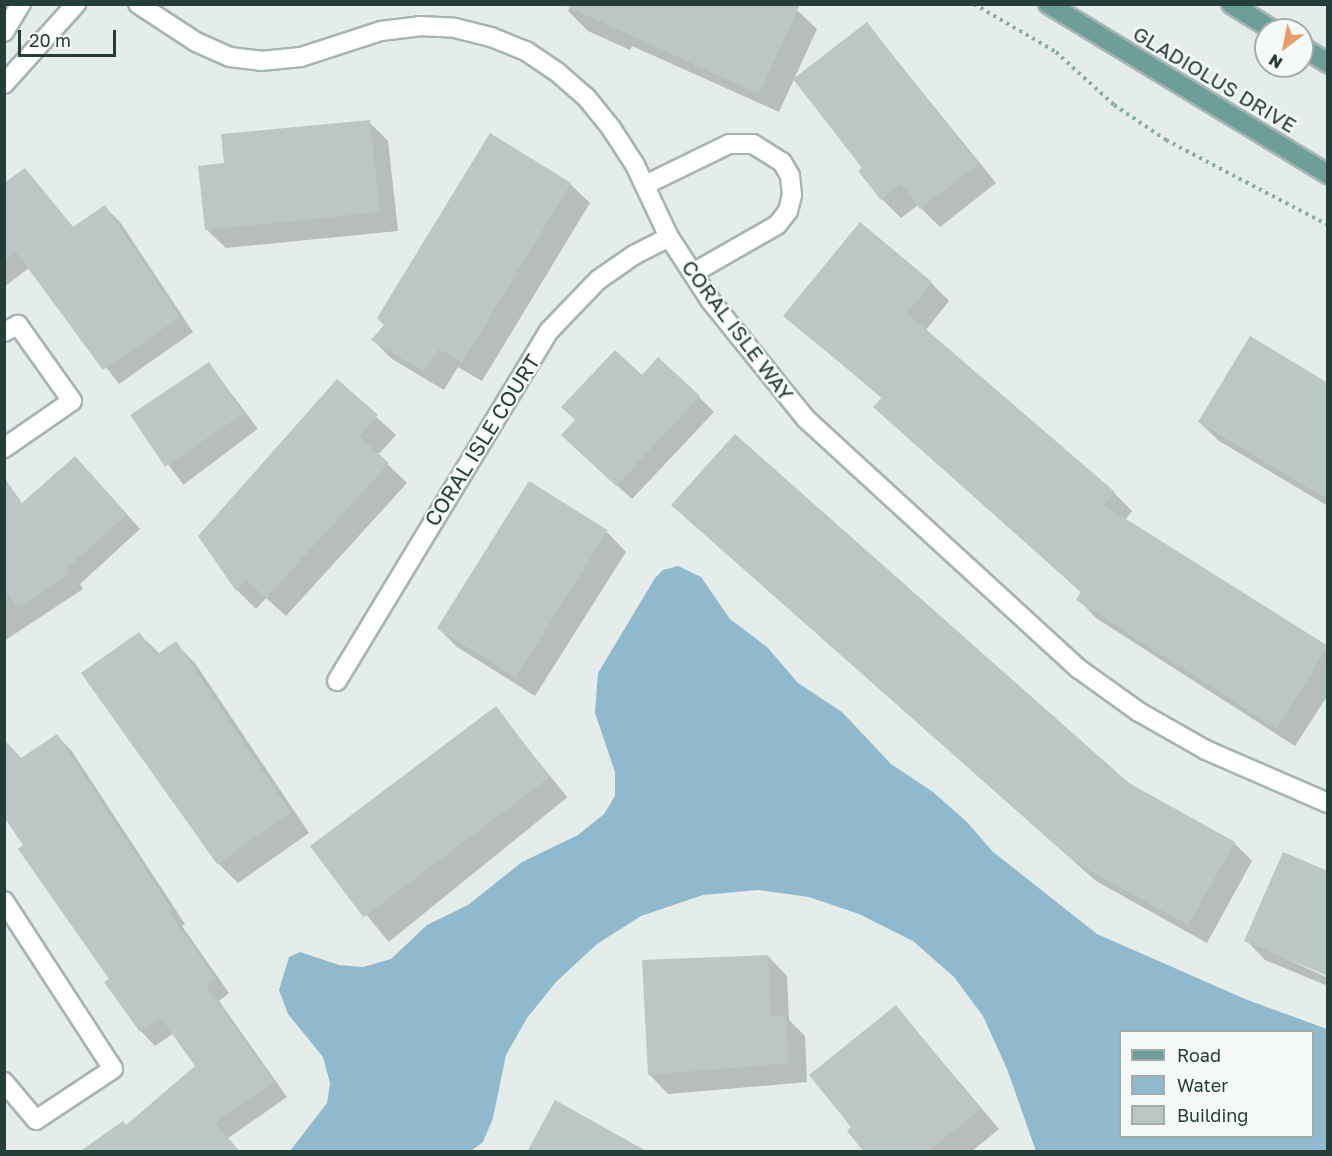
<!DOCTYPE html>
<style>
body{margin:0}
#map{position:relative;width:1332px;height:1156px;overflow:hidden;background:#e4edea;font-family:"Golos Text",sans-serif}
div>[style]{position:absolute}
.water>*{inset:0;background:#91b9cd}
.shadow>*{inset:0;background:#0003;transform-origin:0 0}
.building>*{inset:0;background:#bac7c4;transform-origin:0 0}
.path>*{height:4px;margin-top:-2px;transform-origin:0;background:repeating-linear-gradient(90deg,#88ada8 0 3px,transparent 0 7.5px)}
.roads{filter:drop-shadow(2px 0 #a7b5b2) drop-shadow(-2px 0 #a7b5b2) drop-shadow(0 2px #a7b5b2) drop-shadow(0 -2px #a7b5b2)}
.minor>*{height:18px;margin:-9px;padding:0 9px;transform-origin:9px;border-radius:9px;background:#fff}
.major>*{height:18px;margin:-9px;padding:0 9px;transform-origin:9px;border-radius:9px;background:#6d9e9a}
span{translate:-50% -50%;white-space:nowrap;text-align:center;line-height:1.15;-webkit-text-stroke:4.5px #f5f9f8;paint-order:stroke}
.street-label{font-size:21px;color:#253d3b}
.frame{position:absolute;inset:0;border:6px solid #253d3b;pointer-events:none}
.legend{position:absolute;left:1119px;top:1030px;width:195px;height:108px;box-sizing:border-box;background:#f5f9f8;border:2px solid #a2aeac;margin:0;padding:8px 10px;list-style:none;font-size:18px;color:#253d3b}
.legend li{display:flex;align-items:center;gap:12px;height:30px}
.legend b{width:30px;border:2px solid #a2aeac}
.north{position:absolute;left:1254px;top:18px;width:60px;height:60px;box-sizing:border-box;background:#f5f9f8;border:2px solid #a2aeac;border-radius:50%;rotate:212deg;font-size:16px;font-weight:700;line-height:24px;text-align:center;color:#253d3b}
.north::after{content:'';display:block;margin:auto;width:21px;height:27px;background:#e69d69;clip-path:polygon(50% 0,100% 100%,50% 72%,0 100%)}
.scale{position:absolute;left:18px;top:30px;width:98px;height:27px;box-sizing:border-box;border:3px solid #253d3b;border-top:0;padding-left:8px;font-size:18px;line-height:21px;white-space:nowrap;color:#253d3b;-webkit-text-stroke:4px #f5f9f8;paint-order:stroke}
</style>
<div id="map">
<div class="water">
<i style="clip-path:polygon(evenodd,678px 566px,701px 577px,730px 619px,767px 647px,798px 683px,842px 712px,891px 764px,933px 792px,967px 822px,992px 851px,1097px 934px,1245px 999px,1327px 1029px,1327px 1151px,1036px 1151px,1007px 1069px,983px 1016px,954px 977px,913px 941px,859px 914px,809px 897px,758px 890px,703px 895px,641px 916px,597px 944px,556px 982px,527px 1018px,506px 1055px,493px 1118px,483px 1142px,471px 1151px,290px 1151px,327px 1103px,330px 1083px,323px 1057px,288px 1014px,279px 990px,289px 957px,300px 952px,339px 965px,363px 967px,391px 959px,427px 925px,468px 905px,522px 862px,578px 835px,604px 814px,615px 796px,615px 772px,595px 713px,598px 673px,655px 578px,663px 570px,678px 566px,1120px 1032px,1312px 1032px,1312px 1136px,1120px 1136px,1120px 1032px)"></i>
</div>
<div class="shadow">
<i style="clip-path:polygon(571px 4px,786px 4px,797px 10px,817px 29px,779px 112px,632px 46px,630px 50px,588px 31px,568px 11px)"></i>
<i style="clip-path:polygon(867px 24px,996px 183px,940px 227px,918px 205px,901px 218px,882px 199px,864px 169px)"></i>
<i style="clip-path:polygon(369px 122px,388px 141px,398px 231px,226px 248px,206px 229px,226px 165px)"></i>
<i style="clip-path:polygon(24px 170px,74px 228px,105px 207px,120px 222px,193px 332px,119px 384px,29px 268px,4px 287px,4px 185px)"></i>
<i style="clip-path:polygon(570px 184px,590px 203px,482px 381px,458px 367px,444px 390px,392px 359px,373px 340px)"></i>
<i style="clip-path:polygon(931px 283px,949px 301px,925px 331px,1114px 493px,1132px 511px,1125px 520px,1328px 648px,1328px 695px,1295px 746px,1096px 618px,1078px 599px,1082px 593px,875px 407px,883px 399px,785px 316px)"></i>
<i style="left:209px;top:364px;width:81px;height:93px;rotate:53deg"></i>
<i style="clip-path:polygon(642px 377px,699px 397px,714px 412px,632px 499px,578px 450px,576px 421px)"></i>
<i style="clip-path:polygon(337px 381px,396px 435px,378px 455px,407px 483px,286px 616px,266px 598px,256px 609px,237px 590px,200px 536px)"></i>
<i style="clip-path:polygon(1328px 385px,1328px 506px,1219px 441px,1199px 422px)"></i>
<i style="clip-path:polygon(89px 472px,140px 529px,80px 584px,83px 589px,4px 641px,4px 507px,23px 504px)"></i>
<i style="clip-path:polygon(673px 505px,1128px 784px,1234px 843px,1252px 861px,1207px 943px,1096px 881px)"></i>
<i style="clip-path:polygon(607px 532px,626px 552px,535px 696px,457px 647px,438px 628px)"></i>
<i style="clip-path:polygon(139px 634px,160px 654px,175px 643px,195px 663px,309px 833px,238px 883px,218px 863px,83px 673px)"></i>
<i style="left:495px;top:708px;width:115px;height:230px;rotate:51deg"></i>
<i style="clip-path:polygon(57px 736px,71px 750px,185px 924px,182px 926px,229px 993px,219px 1001px,287px 1097px,228px 1138px,240px 1152px,82px 1152px,127px 1127px,197px 1066px,174px 1033px,155px 1046px,141px 1031px,106px 982px,111px 979px,25px 846px,7px 819px,4px 821px,4px 740px,22px 759px)"></i>
<i style="clip-path:polygon(1246px 940px,1328px 978px,1328px 986px,1265px 960px)"></i>
<i style="clip-path:polygon(768px 956px,787px 976px,789px 1020px,805px 1036px,807px 1082px,668px 1094px,649px 1074px)"></i>
<i style="clip-path:polygon(896px 1007px,999px 1129px,971px 1152px,866px 1152px)"></i>
</div>
<div class="building">
<i style="clip-path:polygon(562px 4px,800px 4px,759px 94px)"></i>
<i style="clip-path:polygon(867px 22px,978px 164px,920px 209px,901px 184px,881px 200px,858px 171px,862px 168px,793px 79px)"></i>
<i style="clip-path:polygon(370px 120px,380px 212px,205px 230px,198px 166px,224px 163px,221px 134px)"></i>
<i style="clip-path:polygon(490px 133px,571px 183px,462px 363px,439px 349px,424px 372px,371px 340px,384px 325px,377px 318px)"></i>
<i style="clip-path:polygon(25px 168px,73px 227px,105px 205px,180px 317px,103px 370px,16px 252px,4px 261px,4px 183px)"></i>
<i style="clip-path:polygon(860px 222px,932px 282px,907px 313px,1115px 492px,1104px 505px,1328px 646px,1277px 729px,1076px 600px,1081px 592px,873px 407px,882px 397px,783px 316px)"></i>
<i style="clip-path:polygon(1250px 336px,1328px 383px,1328px 500px,1198px 422px)"></i>
<i style="clip-path:polygon(615px 350px,642px 375px,658px 357px,700px 396px,616px 486px,561px 435px,575px 420px,561px 407px)"></i>
<i style="left:209px;top:362px;width:62px;height:95px;rotate:56deg"></i>
<i style="clip-path:polygon(337px 379px,378px 415px,359px 436px,389px 463px,266px 598px,246px 580px,236px 591px,198px 536px)"></i>
<i style="clip-path:polygon(735px 434px,1129px 783px,1235px 842px,1188px 925px,1076px 863px,671px 505px)"></i>
<i style="clip-path:polygon(75px 456px,127px 514px,66px 569px,70px 574px,18px 609px,4px 588px,4px 477px,22px 503px)"></i>
<i style="left:529px;top:481px;width:93px;height:174px;rotate:32deg"></i>
<i style="clip-path:polygon(139px 632px,156px 655px,176px 641px,291px 813px,217px 864px,81px 673px)"></i>
<i style="left:496px;top:706px;width:89px;height:233px;rotate:53deg"></i>
<i style="clip-path:polygon(57px 734px,172px 910px,169px 912px,216px 979px,206px 986px,274px 1082px,215px 1123px,240px 1152px,79px 1152px,123px 1121px,126px 1125px,195px 1066px,161px 1018px,140px 1032px,104px 982px,109px 979px,18px 849px,23px 845px,4px 817px,4px 740px,21px 758px)"></i>
<i style="clip-path:polygon(1283px 852px,1328px 871px,1328px 976px,1244px 941px)"></i>
<i style="clip-path:polygon(768px 955px,771px 1016px,786px 1015px,789px 1063px,648px 1075px,642px 960px)"></i>
<i style="clip-path:polygon(896px 1005px,980px 1109px,928px 1152px,864px 1152px,847px 1131px,851px 1127px,809px 1075px)"></i>
<i style="clip-path:polygon(555px 1100px,648px 1152px,527px 1152px)"></i>
</div>
<div class="path">
<i style="left:974px;top:4px;width:95px;rotate:30.3deg"></i>
<i style="left:1056px;top:52px;width:79px;rotate:42.4deg"></i>
<i style="left:1114px;top:105px;width:63px;rotate:33.9deg"></i>
<i style="left:1166px;top:140px;width:183px;rotate:27.7deg"></i>
</div>
<div class="roads">
<div class="minor">
<i style="left:138px;top:4px;width:69px;rotate:33.2deg"></i>
<i style="left:196px;top:42px;width:37px;rotate:24deg"></i>
<i style="left:230px;top:57px;width:31px;rotate:7deg"></i>
<i style="left:261px;top:61px;width:40px;rotate:-5.7deg"></i>
<i style="left:301px;top:57px;width:84px;rotate:-18deg"></i>
<i style="left:381px;top:31px;width:39px;rotate:-7deg"></i>
<i style="left:420px;top:26px;width:35px;rotate:3deg"></i>
<i style="left:455px;top:28px;width:37px;rotate:14deg"></i>
<i style="left:491px;top:37px;width:38px;rotate:22deg"></i>
<i style="left:526px;top:51px;width:37px;rotate:34deg"></i>
<i style="left:557px;top:72px;width:38px;rotate:41deg"></i>
<i style="left:586px;top:97px;width:40px;rotate:51deg"></i>
<i style="left:611px;top:128px;width:44px;rotate:57deg"></i>
<i style="left:635px;top:165px;width:80px;rotate:64.7deg"></i>
<i style="left:669px;top:237px;width:75px;rotate:56.9deg"></i>
<i style="left:710px;top:300px;width:153px;rotate:51.1deg"></i>
<i style="left:806px;top:419px;width:370px;rotate:42.5deg"></i>
<i style="left:1079px;top:669px;width:74px;rotate:35.6deg"></i>
<i style="left:1139px;top:712px;width:77px;rotate:29.6deg"></i>
<i style="left:1206px;top:750px;width:133px;rotate:23.5deg"></i>
<i style="left:4px;top:32px;width:33px;rotate:-59deg"></i>
<i style="left:4px;top:84px;width:108px;rotate:-48deg"></i>
<i style="left:645px;top:185px;width:93px;rotate:-26deg"></i>
<i style="left:729px;top:144px;width:24px"></i>
<i style="left:753px;top:144px;width:34px;rotate:32deg"></i>
<i style="left:782px;top:162px;width:16px;rotate:60deg"></i>
<i style="left:790px;top:176px;width:19px;rotate:84deg"></i>
<i style="left:792px;top:195px;width:16px;rotate:104deg"></i>
<i style="left:788px;top:211px;width:18px;rotate:128deg"></i>
<i style="left:777px;top:225px;width:97px;rotate:150.3deg"></i>
<i style="left:4px;top:332px;width:16px;rotate:-27deg"></i>
<i style="left:18px;top:325px;width:93px;rotate:54.6deg"></i>
<i style="left:72px;top:401px;width:83px;rotate:145.3deg"></i>
<i style="left:337px;top:681px;width:409px;rotate:-58.8deg"></i>
<i style="left:549px;top:331px;width:71px;rotate:-46.1deg"></i>
<i style="left:598px;top:280px;width:44px;rotate:-34.8deg"></i>
<i style="left:634px;top:255px;width:39px;rotate:-27deg"></i>
<i style="left:4px;top:901px;width:200px;rotate:57deg"></i>
<i style="left:113px;top:1069px;width:92px;rotate:146.5deg"></i>
<i style="left:36px;top:1120px;width:50px;rotate:-130.1deg"></i>
</div>
<div class="major">
<i style="left:1048px;top:4px;width:328px;rotate:31.3deg"></i>
<i style="left:1231px;top:4px;width:49px;rotate:31.8deg"></i>
<i style="left:1302px;top:47px;width:31px;rotate:32deg"></i>
</div>
</div>
<div class="street-label">
<span style="left:1215px;top:79px;rotate:31deg">GLADIOLUS DRIVE</span>
<span style="left:738px;top:330px;rotate:53deg">CORAL ISLE WAY</span>
<span style="left:482px;top:440px;rotate:-58deg">CORAL ISLE COURT</span>
</div>
<div class="frame"></div>
<ul class="legend">
<li><b style="height:8px;background:#6d9e9a"></b>Road</li>
<li><b style="height:16px;background:#91b9cd"></b>Water</li>
<li><b style="height:16px;background:#bac7c4"></b>Building</li>
</ul>
<div class="north">N</div>
<div class="scale">20 m</div>
</div>
